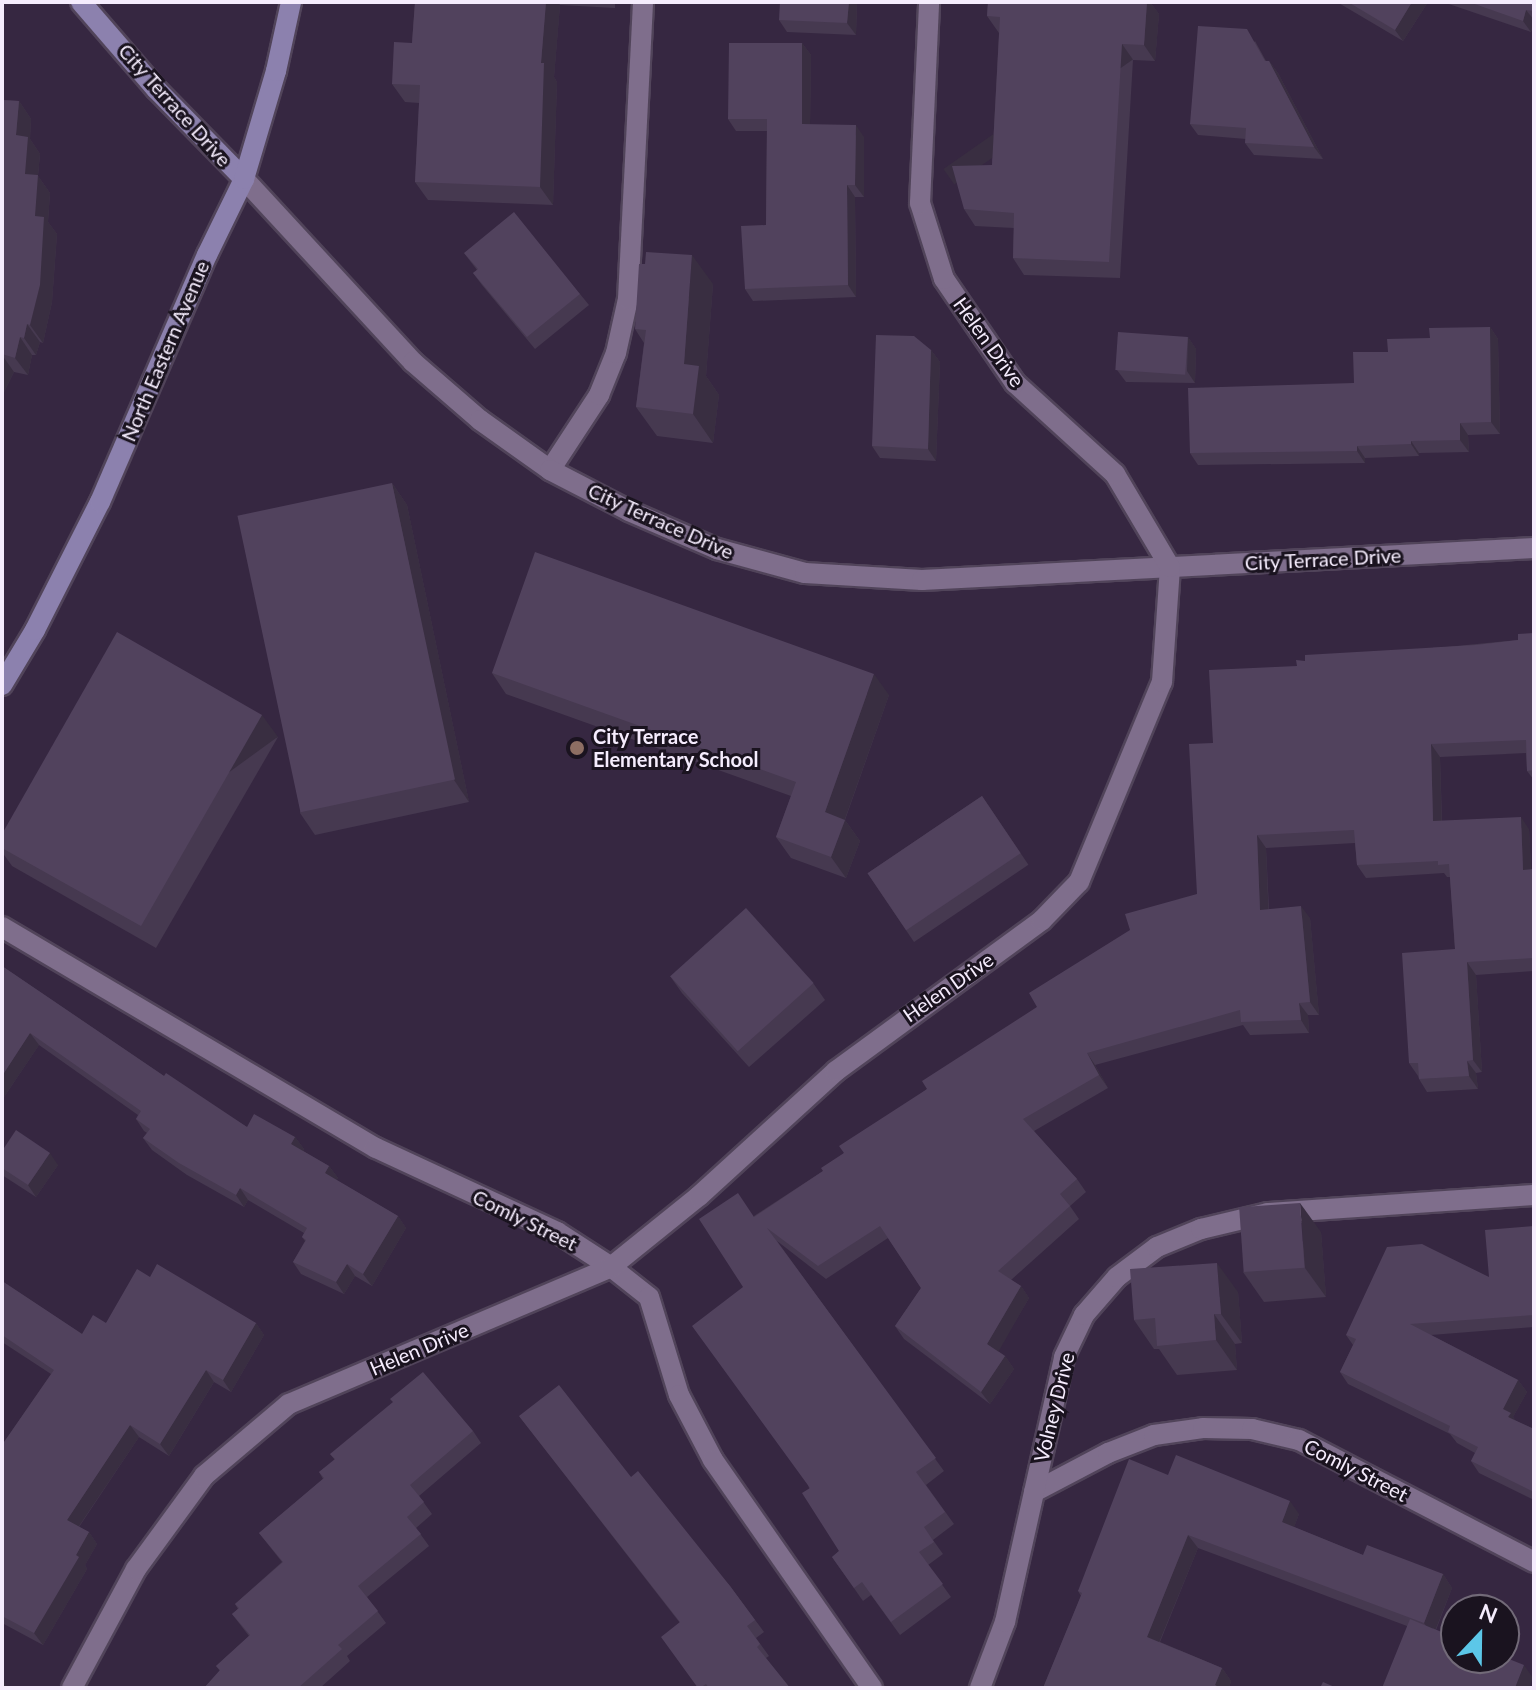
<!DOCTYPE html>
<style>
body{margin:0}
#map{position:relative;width:1536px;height:1690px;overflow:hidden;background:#362741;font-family:Lato,sans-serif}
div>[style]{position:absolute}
.roads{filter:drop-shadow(2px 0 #51445a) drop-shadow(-2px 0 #51445a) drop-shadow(0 2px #51445a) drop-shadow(0 -2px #51445a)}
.service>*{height:20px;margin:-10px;padding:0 10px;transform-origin:10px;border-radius:10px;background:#7f6e8c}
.minor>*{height:20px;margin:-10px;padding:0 10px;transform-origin:10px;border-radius:10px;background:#7f6e8c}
.secondary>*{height:20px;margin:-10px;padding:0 10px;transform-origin:10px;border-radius:10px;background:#8c81ae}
.wall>*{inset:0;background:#463950;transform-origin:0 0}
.shaded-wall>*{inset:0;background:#392e41;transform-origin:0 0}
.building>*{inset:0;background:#51425d;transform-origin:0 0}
.dots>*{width:22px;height:22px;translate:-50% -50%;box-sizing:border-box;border:4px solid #1a131f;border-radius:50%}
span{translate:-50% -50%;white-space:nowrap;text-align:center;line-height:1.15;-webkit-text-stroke:6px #1a131f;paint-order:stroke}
.street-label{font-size:20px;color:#f5ecfd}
.poi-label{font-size:20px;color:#f5ecfd;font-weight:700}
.left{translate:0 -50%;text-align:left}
.frame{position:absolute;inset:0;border:4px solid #f5ecfd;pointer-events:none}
.north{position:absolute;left:1440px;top:1594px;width:80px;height:80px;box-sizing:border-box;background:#1a131f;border:2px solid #726a78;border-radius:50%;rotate:22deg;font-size:22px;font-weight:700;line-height:32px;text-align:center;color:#f5ecfd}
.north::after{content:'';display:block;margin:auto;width:28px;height:36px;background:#5cc7e8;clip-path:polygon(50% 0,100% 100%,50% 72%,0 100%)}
</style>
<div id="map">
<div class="roads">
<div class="service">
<i style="left:550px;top:470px;width:90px;rotate:-56.8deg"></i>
<i style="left:599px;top:395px;width:45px;rotate:-68deg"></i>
<i style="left:616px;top:353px;width:55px;rotate:-77.5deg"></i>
<i style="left:628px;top:299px;width:297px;rotate:-87.1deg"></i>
</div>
<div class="minor">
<i style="left:244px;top:179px;width:249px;rotate:47.3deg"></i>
<i style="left:413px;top:362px;width:89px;rotate:40.9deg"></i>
<i style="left:480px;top:420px;width:86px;rotate:35.5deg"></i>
<i style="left:550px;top:470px;width:89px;rotate:27.4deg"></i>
<i style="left:629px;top:511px;width:96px;rotate:23.4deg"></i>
<i style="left:717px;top:549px;width:91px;rotate:15.3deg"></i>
<i style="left:805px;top:573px;width:117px;rotate:3.4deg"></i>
<i style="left:922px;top:580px;width:613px;rotate:-2.99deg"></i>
<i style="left:2px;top:927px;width:434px;rotate:30.6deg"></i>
<i style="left:376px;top:1148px;width:200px;rotate:24.9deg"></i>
<i style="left:557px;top:1232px;width:64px;rotate:32.9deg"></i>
<i style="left:611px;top:1267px;width:48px;rotate:38.3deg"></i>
<i style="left:649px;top:1297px;width:102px;rotate:73deg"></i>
<i style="left:679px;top:1395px;width:73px;rotate:62.4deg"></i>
<i style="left:713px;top:1460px;width:278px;rotate:55.1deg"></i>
<i style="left:1034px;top:1492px;width:84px;rotate:-27.8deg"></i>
<i style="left:1108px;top:1453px;width:49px;rotate:-21.4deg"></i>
<i style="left:1154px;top:1435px;width:49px;rotate:-8.1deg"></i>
<i style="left:1203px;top:1428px;width:49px;rotate:1.2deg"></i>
<i style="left:1252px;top:1429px;width:48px;rotate:13.2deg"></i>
<i style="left:1299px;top:1440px;width:265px;rotate:27.4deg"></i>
<i style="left:72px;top:1688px;width:135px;rotate:-61.7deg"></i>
<i style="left:136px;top:1569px;width:115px;rotate:-53.8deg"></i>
<i style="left:204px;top:1476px;width:111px;rotate:-40.3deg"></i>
<i style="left:289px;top:1404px;width:350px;rotate:-23deg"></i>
<i style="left:611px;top:1267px;width:113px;rotate:-38.9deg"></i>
<i style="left:699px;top:1196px;width:185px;rotate:-42.4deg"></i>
<i style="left:836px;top:1071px;width:255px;rotate:-36.2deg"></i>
<i style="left:1042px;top:920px;width:53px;rotate:-45.8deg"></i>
<i style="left:1079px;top:882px;width:217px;rotate:-67.5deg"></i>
<i style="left:1162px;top:682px;width:115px;rotate:-86deg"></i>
<i style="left:1170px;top:567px;width:108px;rotate:-120.6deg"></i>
<i style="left:1115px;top:474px;width:135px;rotate:-137.7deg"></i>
<i style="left:1015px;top:383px;width:126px;rotate:-124.3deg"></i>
<i style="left:944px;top:279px;width:80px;rotate:-107.5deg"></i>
<i style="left:920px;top:203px;width:201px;rotate:-87.4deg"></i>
<i style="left:980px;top:1688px;width:71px;rotate:-69.3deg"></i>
<i style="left:1005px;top:1622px;width:271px;rotate:-77.4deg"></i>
<i style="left:1064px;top:1357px;width:47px;rotate:-64.5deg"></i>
<i style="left:1084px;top:1315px;width:50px;rotate:-49deg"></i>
<i style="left:1117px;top:1277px;width:50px;rotate:-36.9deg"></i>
<i style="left:1157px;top:1247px;width:48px;rotate:-22.2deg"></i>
<i style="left:1201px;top:1229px;width:69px;rotate:-13.4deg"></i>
<i style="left:1268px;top:1213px;width:267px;rotate:-3.9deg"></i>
</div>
<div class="secondary">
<i style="left:81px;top:2px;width:115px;rotate:49.2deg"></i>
<i style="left:156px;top:89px;width:126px;rotate:45.6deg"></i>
<i style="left:2px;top:685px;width:64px;rotate:-59deg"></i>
<i style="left:35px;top:630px;width:144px;rotate:-63.1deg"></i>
<i style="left:100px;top:502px;width:269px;rotate:-66.6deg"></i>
<i style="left:207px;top:255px;width:85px;rotate:-64deg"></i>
<i style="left:244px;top:179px;width:113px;rotate:-73.5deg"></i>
<i style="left:276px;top:71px;width:71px;rotate:-77.7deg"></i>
</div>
</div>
<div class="wall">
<i style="clip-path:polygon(415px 2px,615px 2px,615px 8px,560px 5px,554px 77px,557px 82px,553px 205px,428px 200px,415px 182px,419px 103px,405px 102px,392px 84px,412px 43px)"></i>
<i style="clip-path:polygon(857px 2px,856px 35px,787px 32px,779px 20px)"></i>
<i style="clip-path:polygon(988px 2px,1150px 2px,1159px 14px,1155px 61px,1133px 60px,1120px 278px,1024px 275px,1013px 258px,1014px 228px,975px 226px,964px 209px,992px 165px,999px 33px,987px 16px)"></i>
<i style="clip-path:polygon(1337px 2px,1428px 2px,1403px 41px)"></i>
<i style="clip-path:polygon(1443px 2px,1534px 2px,1534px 24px,1531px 32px)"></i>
<i style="clip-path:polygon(1255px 41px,1266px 61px,1269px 61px,1278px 73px,1323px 159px,1254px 155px,1245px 143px,1246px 139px,1198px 135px,1190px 124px)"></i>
<i style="clip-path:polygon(802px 43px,811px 55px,810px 125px,864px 137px,864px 197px,855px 197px,856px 297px,753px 301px,745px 289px,766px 225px,767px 131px,736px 131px,728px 119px)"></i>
<i style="clip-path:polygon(2px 100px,19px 101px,31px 119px,30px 139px,40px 154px,38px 176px,50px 193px,48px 222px,57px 234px,52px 302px,43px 343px,40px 342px,36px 355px,32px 355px,28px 375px,14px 372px,2px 396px)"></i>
<i style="clip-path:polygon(464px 253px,580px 294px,589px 305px,535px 349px,482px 285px,473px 273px,477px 270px)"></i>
<i style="clip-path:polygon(713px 284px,706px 376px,719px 395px,713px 443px,657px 436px,636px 407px,644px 343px,635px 329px)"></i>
<i style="clip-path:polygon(1490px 327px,1498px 339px,1500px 434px,1468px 435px,1469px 452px,1419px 453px,1419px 456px,1365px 458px,1365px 463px,1198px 465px,1190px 453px,1354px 383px,1388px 352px,1430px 338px)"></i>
<i style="clip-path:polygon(1188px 337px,1196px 349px,1195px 383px,1126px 382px,1117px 370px)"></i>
<i style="clip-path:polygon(931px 350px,940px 362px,936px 461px,880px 458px,872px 446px)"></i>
<i style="clip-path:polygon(392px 483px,407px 505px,469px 802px,315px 835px,300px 813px)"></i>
<i style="clip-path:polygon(1534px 633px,1534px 780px,1527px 771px,1526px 753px,1440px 757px,1442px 821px,1529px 829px,1531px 869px,1534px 869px,1534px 971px,1476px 975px,1482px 1072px,1476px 1073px,1478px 1089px,1427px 1092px,1419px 1079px,1418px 1076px,1409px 1063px,1455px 949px,1450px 877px,1447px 877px,1444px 873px,1366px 878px,1357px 865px,1355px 843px,1266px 848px,1269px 909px,1310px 918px,1319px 1015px,1308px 1015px,1309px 1033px,1250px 1035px,1243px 1025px,1095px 1065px,1108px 1088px,1034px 1131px,1077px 1179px,1086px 1192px,1070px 1206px,1079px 1219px,1011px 1280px,1021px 1286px,1029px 1298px,998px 1351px,1005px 1356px,1014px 1369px,990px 1404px,904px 1339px,895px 1326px,921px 1288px,888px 1238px,826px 1279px,777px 1241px,944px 1471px,926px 1485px,954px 1524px,933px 1540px,943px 1554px,928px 1565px,951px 1597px,900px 1635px,871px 1595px,863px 1601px,832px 1557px,839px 1551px,809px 1488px,743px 1287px,754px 1216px,823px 1171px,844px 1153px,927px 1089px,1037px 1007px,1197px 894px,1213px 743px,1297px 666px,1305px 661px,1518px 640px)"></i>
<i style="clip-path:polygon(492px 673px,889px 695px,845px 820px,860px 841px,846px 878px,791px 858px,776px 837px,791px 796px,506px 694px)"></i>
<i style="clip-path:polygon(278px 737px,156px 948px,12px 866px,2px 852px,2px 834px)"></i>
<i style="left:982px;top:796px;width:83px;height:138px;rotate:56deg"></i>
<i style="clip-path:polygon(2px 966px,164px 1076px,247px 1127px,295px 1137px,304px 1149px,303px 1151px,329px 1166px,338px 1178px,336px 1180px,398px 1216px,406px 1228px,372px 1286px,355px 1276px,344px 1294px,301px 1274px,293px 1262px,305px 1241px,302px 1237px,304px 1233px,248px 1200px,244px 1207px,187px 1175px,152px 1150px,143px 1138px,147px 1133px,144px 1131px,136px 1119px,138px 1115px,39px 1045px,2px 1100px)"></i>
<i style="clip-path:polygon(670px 976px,813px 983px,825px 1000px,749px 1067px,682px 993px)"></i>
<i style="clip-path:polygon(2px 1151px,58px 1165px,36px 1197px,2px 1175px)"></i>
<i style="clip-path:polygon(1534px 1226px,1534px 1327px,1431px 1335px,1518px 1380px,1527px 1392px,1513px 1417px,1516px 1421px,1534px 1429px,1534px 1500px,1479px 1473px,1471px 1461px,1475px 1453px,1457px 1443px,1450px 1434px,1348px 1384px,1340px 1372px,1353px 1345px,1346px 1335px,1489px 1277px)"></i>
<i style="clip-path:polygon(1321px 1232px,1326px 1297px,1264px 1302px,1243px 1272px)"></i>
<i style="clip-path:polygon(150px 1277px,256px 1323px,264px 1335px,231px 1392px,214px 1382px,169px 1456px,139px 1437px,79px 1527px,89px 1532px,97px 1544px,85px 1565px,87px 1569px,43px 1645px,2px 1623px,2px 1445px,51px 1374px,2px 1342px,2px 1281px,82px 1334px,106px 1323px)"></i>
<i style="clip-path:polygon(1238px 1292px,1242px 1343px,1235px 1344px,1237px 1370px,1177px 1375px,1159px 1349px,1154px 1349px,1134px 1320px)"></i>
<i style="clip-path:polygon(519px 1416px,631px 1477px,730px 1586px,764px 1632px,756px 1638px,769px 1656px,766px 1658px,790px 1688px,698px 1688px,680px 1623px)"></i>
<i style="clip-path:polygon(473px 1431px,481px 1443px,419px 1496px,432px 1514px,416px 1528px,429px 1546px,367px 1597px,386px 1623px,347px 1656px,350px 1661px,320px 1688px,204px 1688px,220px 1671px,216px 1666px,249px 1636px,232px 1614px,238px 1609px,235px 1604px,282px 1562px,259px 1533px,323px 1479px,319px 1472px,335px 1460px,330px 1454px)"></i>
<i style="clip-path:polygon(1168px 1475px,1299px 1514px,1294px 1527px,1363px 1555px,1443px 1574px,1452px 1588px,1436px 1630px,1533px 1678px,1407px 1626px,1198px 1548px,1160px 1642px,1222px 1668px,1231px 1681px,1229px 1688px,1043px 1688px,1081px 1596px,1078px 1591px)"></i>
</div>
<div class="shaded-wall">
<i style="clip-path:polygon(546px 2px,558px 2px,560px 5px,554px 77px,557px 82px,553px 205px,540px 187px,541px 63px)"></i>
<i style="clip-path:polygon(849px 2px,857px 2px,856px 35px,847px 23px)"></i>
<i style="clip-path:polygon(1147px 2px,1150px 2px,1159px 14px,1155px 61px,1144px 45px)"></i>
<i style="clip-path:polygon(1412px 2px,1428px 2px,1403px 41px,1395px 30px)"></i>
<i style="clip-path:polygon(1526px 10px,1534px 20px,1531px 32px,1523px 21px)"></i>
<i style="clip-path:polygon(802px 43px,811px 55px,810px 136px,802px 124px)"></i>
<i style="left:1122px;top:44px;width:19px;height:218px;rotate:55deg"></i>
<i style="clip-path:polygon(1269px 61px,1278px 73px,1323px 159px,1314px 147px)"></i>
<i style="clip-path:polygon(19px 101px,31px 119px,30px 139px,40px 154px,38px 176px,50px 193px,48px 222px,57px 234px,52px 302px,43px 343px,30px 325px,35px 216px,16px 135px)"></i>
<i style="clip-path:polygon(856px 125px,864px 137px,864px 197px,855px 185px)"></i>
<i style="clip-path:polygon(847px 185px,855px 197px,856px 297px,848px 285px)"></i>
<i style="clip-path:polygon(692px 255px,713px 284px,706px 376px,719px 395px,713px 443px,693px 414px,684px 364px)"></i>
<i style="clip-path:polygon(27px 324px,40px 342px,36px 355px,24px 338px)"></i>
<i style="clip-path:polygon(1490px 327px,1498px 339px,1500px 434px,1491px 422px)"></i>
<i style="clip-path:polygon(20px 337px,32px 355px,28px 375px,15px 358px)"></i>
<i style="clip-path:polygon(1188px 337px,1196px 349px,1195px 383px,1187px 371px)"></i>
<i style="clip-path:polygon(931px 350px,940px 362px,936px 461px,928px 449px)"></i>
<i style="clip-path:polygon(2px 355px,14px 372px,2px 396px)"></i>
<i style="clip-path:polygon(1460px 423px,1468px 435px,1469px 452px,1460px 440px)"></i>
<i style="clip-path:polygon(1411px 441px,1419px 453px,1419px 456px,1411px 444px)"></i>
<i style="clip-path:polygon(1357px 446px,1365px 458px,1365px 463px,1357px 451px)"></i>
<i style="clip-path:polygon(392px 483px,407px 505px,469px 802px,454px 780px)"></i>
<i style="clip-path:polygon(874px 674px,889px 695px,840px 833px,825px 812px)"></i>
<i style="left:262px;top:715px;width:27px;height:243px;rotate:54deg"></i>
<i style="clip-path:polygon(1431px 744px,1440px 757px,1442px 834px,1433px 821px)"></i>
<i style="clip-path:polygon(1521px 817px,1529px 829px,1532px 882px,1523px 870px)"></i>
<i style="clip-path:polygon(845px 820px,860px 841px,846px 878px,831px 857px)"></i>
<i style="clip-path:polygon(1257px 835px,1266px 848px,1269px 923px,1260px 910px)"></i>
<i style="clip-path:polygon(1301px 906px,1310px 918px,1319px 1015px,1310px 1002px)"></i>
<i style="clip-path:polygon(1467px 962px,1476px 975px,1482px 1072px,1473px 1060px)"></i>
<i style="clip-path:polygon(1299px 1003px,1308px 1015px,1309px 1033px,1301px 1020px)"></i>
<i style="clip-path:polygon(30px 1033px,39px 1045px,2px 1100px,2px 1076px)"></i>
<i style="clip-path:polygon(1087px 1053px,1095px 1065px,1108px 1088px,1099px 1075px)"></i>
<i style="clip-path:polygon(1467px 1061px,1476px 1073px,1478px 1089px,1469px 1076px)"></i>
<i style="clip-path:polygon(295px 1137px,304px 1149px,299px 1156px,291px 1144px)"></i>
<i style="clip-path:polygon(50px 1153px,58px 1165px,36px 1197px,28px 1185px)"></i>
<i style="clip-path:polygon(329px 1166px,338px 1178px,333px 1185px,325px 1173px)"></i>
<i style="clip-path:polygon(240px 1188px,248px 1200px,244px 1207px,236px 1195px)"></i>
<i style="clip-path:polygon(1300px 1203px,1321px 1232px,1326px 1297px,1305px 1268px)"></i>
<i style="clip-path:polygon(398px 1216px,406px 1228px,372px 1286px,363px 1274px)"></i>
<i style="clip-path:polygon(1217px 1263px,1238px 1292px,1242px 1343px,1221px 1314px)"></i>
<i style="clip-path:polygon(347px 1264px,355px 1276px,344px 1294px,336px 1282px)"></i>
<i style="clip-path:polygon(1021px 1286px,1029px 1298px,996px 1356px,987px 1344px)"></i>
<i style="clip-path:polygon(1214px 1314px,1235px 1344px,1237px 1370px,1216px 1340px)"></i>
<i style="clip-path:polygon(256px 1323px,264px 1335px,231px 1392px,223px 1380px)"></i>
<i style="clip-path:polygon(1005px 1356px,1014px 1369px,990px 1404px,981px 1392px)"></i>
<i style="clip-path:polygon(206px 1370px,214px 1382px,169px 1456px,160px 1444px)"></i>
<i style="clip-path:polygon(1518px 1380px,1527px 1392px,1513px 1417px,1519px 1425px,1517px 1429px,1503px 1409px)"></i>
<i style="clip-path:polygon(130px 1425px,139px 1437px,75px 1532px,67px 1520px)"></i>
<i style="clip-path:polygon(1290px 1501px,1299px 1514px,1291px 1535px,1282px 1522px)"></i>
<i style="clip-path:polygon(89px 1532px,97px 1544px,85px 1565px,87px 1569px,43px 1645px,34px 1633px,76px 1555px)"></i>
<i style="clip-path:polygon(1188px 1535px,1198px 1548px,1156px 1650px,1147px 1637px)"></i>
<i style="clip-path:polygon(1443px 1574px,1452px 1588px,1433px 1636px,1424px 1623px)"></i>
<i style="clip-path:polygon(1524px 1665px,1533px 1678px,1529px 1688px,1515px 1688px)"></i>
<i style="clip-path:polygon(1222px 1668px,1231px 1681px,1229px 1688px,1217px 1688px,1215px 1685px)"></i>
<i style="clip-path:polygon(3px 1680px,8px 1688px,2px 1688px)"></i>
</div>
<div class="building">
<i style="clip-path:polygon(415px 2px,546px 2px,541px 63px,544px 63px,540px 187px,415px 182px,420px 85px,392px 84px,394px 42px,412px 43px)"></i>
<i style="clip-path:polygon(780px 2px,849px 2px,847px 23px,779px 20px)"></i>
<i style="clip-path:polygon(988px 2px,1147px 2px,1144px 45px,1122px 44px,1109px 262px,1013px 258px,1014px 213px,964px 209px,952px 166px,992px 165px,1000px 17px,987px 16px)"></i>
<i style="clip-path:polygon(1348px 2px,1412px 2px,1395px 30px)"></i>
<i style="clip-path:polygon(1469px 2px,1534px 2px,1534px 11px,1526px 10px,1523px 21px)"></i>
<i style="clip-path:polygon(1198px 26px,1247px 29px,1265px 61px,1269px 61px,1314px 147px,1245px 143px,1246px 128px,1190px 124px)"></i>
<i style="clip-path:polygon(729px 43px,802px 43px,802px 124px,856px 125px,855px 185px,847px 185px,848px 285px,745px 289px,741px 226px,766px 225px,767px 119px,728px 119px)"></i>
<i style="clip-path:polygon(2px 100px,19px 101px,16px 135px,28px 137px,25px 174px,38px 175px,35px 216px,44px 217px,40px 285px,30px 325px,27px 324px,24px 338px,20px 337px,15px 358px,2px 354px)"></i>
<i style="clip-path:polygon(514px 212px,580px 294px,527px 337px,473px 273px,478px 269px,464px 253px)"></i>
<i style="clip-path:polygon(646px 252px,692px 255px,684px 364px,699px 366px,693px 414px,636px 407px,646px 330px,635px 329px,639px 264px,645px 264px)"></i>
<i style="clip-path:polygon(1490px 327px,1491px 422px,1460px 423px,1460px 440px,1411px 441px,1411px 444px,1357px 446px,1357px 451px,1190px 453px,1188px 388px,1354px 383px,1353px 352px,1388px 352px,1387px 339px,1430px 338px,1429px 328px)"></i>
<i style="left:1118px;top:332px;width:70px;height:38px;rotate:4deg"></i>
<i style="clip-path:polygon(876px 335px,914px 336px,931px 350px,928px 449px,872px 446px)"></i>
<i style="left:392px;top:483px;width:303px;height:158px;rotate:78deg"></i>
<i style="clip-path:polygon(535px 552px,874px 674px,825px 812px,845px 820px,831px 857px,776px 837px,796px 782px,492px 673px)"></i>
<i style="clip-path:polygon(117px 632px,262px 715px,141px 926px,2px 848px,2px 834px)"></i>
<i style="clip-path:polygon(1534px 633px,1534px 770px,1527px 771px,1526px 740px,1431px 744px,1433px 821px,1521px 817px,1523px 870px,1534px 869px,1534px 958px,1467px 962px,1473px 1060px,1467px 1061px,1469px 1076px,1419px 1079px,1418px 1063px,1409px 1063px,1402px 953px,1455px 949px,1449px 864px,1438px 865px,1438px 861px,1357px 865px,1354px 830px,1257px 835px,1260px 910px,1301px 906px,1310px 1002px,1299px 1003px,1301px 1020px,1241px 1022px,1240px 1010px,1087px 1053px,1099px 1075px,1023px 1119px,1077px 1179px,1060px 1194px,1070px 1206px,998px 1271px,1021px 1286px,987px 1344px,1005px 1356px,981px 1392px,895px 1326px,921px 1288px,880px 1226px,818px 1266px,767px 1228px,936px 1458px,916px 1472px,945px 1512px,924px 1527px,934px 1542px,919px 1552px,943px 1584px,891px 1622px,862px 1582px,854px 1588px,832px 1557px,839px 1551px,802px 1493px,810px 1488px,692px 1326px,743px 1287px,699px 1219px,738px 1193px,754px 1217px,823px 1171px,821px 1168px,844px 1153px,839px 1146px,927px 1089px,922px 1081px,1037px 1007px,1029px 993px,1130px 930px,1125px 914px,1197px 894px,1189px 744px,1213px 743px,1209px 670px,1297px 666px,1296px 660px,1305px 661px,1305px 655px,1476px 645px,1518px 640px,1518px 634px)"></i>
<i style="left:982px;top:796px;width:69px;height:138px;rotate:56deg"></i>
<i style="left:746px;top:908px;width:101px;height:102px;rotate:48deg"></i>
<i style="clip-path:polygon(2px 966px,164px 1076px,166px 1073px,247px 1127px,254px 1114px,295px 1137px,291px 1144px,329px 1166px,325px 1173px,398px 1216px,363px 1274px,347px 1264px,336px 1282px,293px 1262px,306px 1240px,302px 1237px,307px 1228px,240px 1188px,236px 1195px,179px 1163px,143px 1138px,150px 1129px,136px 1119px,141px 1111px,30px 1033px,2px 1076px)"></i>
<i style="clip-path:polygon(16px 1130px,50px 1153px,28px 1185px,2px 1168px,2px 1151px)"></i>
<i style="left:1300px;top:1203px;width:65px;height:61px;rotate:86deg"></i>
<i style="clip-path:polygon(1534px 1226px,1534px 1315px,1410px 1324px,1518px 1380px,1503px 1409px,1511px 1413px,1508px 1417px,1534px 1429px,1534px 1492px,1471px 1461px,1478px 1447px,1448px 1432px,1450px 1426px,1340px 1372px,1356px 1339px,1346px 1335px,1387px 1247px,1422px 1244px,1489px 1277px,1485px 1230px)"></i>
<i style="clip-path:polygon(1217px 1263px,1221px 1314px,1214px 1314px,1216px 1340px,1157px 1346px,1155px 1318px,1134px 1320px,1130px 1269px)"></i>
<i style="clip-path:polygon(157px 1264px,256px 1323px,223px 1380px,206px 1370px,160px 1444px,130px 1425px,67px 1520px,89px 1532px,76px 1555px,79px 1557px,34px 1633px,2px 1616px,2px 1445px,54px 1370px,2px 1335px,2px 1281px,82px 1334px,93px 1315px,106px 1323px,137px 1269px,150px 1277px)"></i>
<i style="clip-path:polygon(423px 1372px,473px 1431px,410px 1485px,424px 1502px,407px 1517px,421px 1534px,358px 1586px,378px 1611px,338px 1645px,342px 1649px,298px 1688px,204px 1688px,220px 1670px,216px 1666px,250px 1635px,232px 1614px,239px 1608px,235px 1604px,283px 1562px,259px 1533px,324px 1478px,319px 1472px,335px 1459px,330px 1454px,393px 1402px,390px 1399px)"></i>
<i style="clip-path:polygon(559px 1385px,631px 1477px,638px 1471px,730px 1586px,755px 1620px,747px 1626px,760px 1644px,757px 1647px,790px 1688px,709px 1688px,706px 1684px,700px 1688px,698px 1688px,661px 1637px,680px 1622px,519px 1416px)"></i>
<i style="clip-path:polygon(1176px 1455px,1290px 1501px,1282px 1522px,1363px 1555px,1367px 1545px,1443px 1574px,1424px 1623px,1188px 1535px,1147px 1637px,1222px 1668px,1215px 1685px,1221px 1688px,1043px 1688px,1082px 1593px,1078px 1591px,1129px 1459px,1168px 1475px)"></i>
<i style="clip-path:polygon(1410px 1619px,1456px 1638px,1456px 1658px,1504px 1657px,1524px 1665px,1515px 1688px,1382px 1688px)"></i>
<i style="clip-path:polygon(1323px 1682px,1337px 1688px,1320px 1688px)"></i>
</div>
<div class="dots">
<i style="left:577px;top:748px;background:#8d6e63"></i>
</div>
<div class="street-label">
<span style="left:175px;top:105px;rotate:48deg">City Terrace Drive</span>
<span style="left:989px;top:342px;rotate:54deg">Helen Drive</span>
<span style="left:165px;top:351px;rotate:-67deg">North Eastern Avenue</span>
<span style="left:661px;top:521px;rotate:24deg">City Terrace Drive</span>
<span style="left:1323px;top:559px;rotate:-3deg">City Terrace Drive</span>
<span style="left:948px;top:987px;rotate:-35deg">Helen Drive</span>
<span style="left:525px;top:1220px;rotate:26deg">Comly Street</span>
<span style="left:419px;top:1349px;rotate:-23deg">Helen Drive</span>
<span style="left:1054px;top:1407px;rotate:-76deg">Volney Drive</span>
<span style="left:1356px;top:1470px;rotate:27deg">Comly Street</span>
</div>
<div class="poi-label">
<span class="left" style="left:593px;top:748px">City Terrace<br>Elementary School</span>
</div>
<div class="frame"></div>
<div class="north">N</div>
</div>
